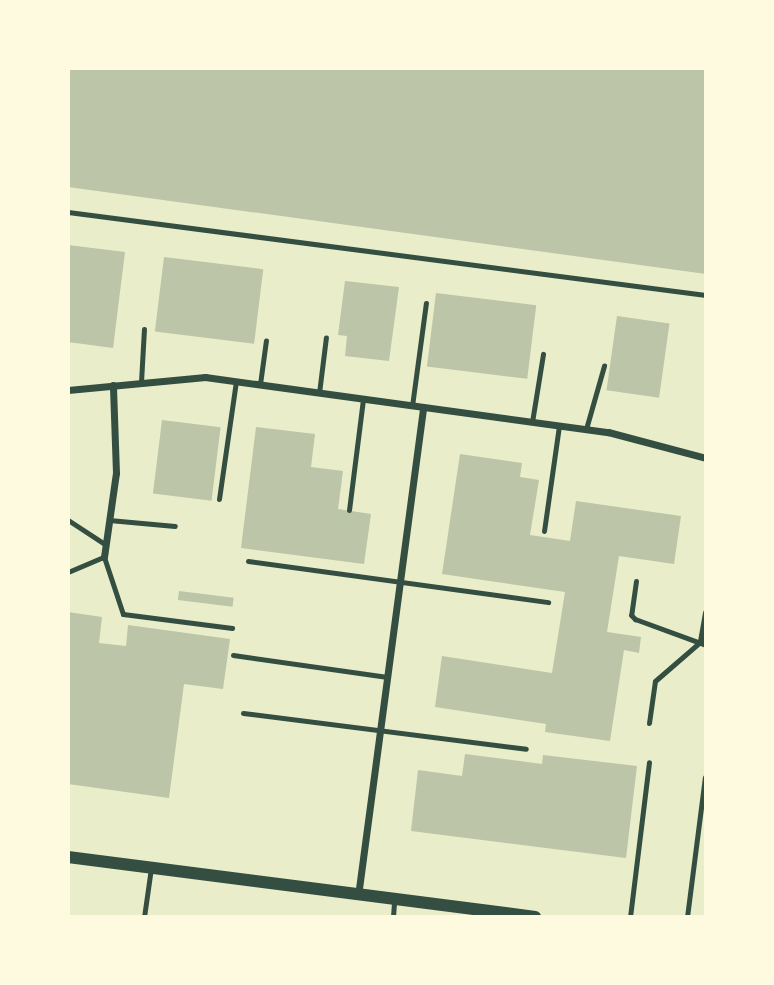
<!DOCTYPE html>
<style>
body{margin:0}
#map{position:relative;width:774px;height:985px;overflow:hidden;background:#e9edc9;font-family:Montserrat,sans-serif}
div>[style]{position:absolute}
.building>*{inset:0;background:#bcc5a7;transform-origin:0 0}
.service>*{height:5px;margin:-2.5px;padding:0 2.5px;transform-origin:2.5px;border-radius:2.5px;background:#344e41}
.minor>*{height:7px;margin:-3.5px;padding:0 3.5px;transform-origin:3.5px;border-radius:3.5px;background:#344e41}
.tertiary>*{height:12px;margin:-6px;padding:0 6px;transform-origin:6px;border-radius:6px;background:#344e41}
span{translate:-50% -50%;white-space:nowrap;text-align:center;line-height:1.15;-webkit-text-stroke:5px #fefae0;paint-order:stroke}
.frame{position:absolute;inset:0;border:70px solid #fefae0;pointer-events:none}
</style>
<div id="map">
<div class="building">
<i style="clip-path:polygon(68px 68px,706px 68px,706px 274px,68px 187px)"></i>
<i style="clip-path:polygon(68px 245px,125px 252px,113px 348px,68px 342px)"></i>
<i style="left:164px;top:257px;width:100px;height:75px;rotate:7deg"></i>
<i style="clip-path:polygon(345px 281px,399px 287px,389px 361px,345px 356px,347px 336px,338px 335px)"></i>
<i style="left:436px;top:293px;width:101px;height:74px;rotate:7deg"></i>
<i style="left:617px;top:316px;width:53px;height:75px;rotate:8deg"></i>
<i style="left:162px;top:420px;width:59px;height:74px;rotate:7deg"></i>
<i style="clip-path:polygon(256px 427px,315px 434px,311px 467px,343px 471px,338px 509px,371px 514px,364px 564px,241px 548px)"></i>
<i style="clip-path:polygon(460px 454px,522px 463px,520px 477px,539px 480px,530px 535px,570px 541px,576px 501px,681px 516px,674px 564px,619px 556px,607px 632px,641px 637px,639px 653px,624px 650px,610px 741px,545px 732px,546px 724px,435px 707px,442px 656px,552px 673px,565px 592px,442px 574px)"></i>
<i style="left:179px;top:591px;width:55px;height:9px;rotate:7deg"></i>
<i style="clip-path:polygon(68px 612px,102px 617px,99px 643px,126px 646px,128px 625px,230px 639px,223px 689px,184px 684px,169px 798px,68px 784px)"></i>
<i style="clip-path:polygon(465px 754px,542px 764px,543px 755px,637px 766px,626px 858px,411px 831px,418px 770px,462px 776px)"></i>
</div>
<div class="service">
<i style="left:68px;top:212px;width:643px;rotate:7.41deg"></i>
<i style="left:141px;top:382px;width:53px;rotate:-86.8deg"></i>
<i style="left:260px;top:384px;width:44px;rotate:-82.2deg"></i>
<i style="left:319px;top:393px;width:56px;rotate:-82.9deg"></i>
<i style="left:412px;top:406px;width:104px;rotate:-82.3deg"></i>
<i style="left:532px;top:422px;width:69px;rotate:-80.8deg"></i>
<i style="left:586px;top:429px;width:66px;rotate:-74.1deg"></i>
<i style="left:219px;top:499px;width:119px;rotate:-81.8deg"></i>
<i style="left:349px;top:510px;width:112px;rotate:-82.8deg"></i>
<i style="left:68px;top:520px;width:45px;rotate:33.3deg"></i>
<i style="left:109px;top:520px;width:66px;rotate:5.2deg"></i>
<i style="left:544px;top:531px;width:107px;rotate:-81.9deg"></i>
<i style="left:248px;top:561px;width:303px;rotate:7.8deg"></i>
<i style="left:68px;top:572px;width:39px;rotate:-23deg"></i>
<i style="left:104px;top:557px;width:60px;rotate:71.6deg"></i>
<i style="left:123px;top:614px;width:110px;rotate:7.3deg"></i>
<i style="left:636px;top:581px;width:34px;rotate:98deg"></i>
<i style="left:631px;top:615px;width:6px;rotate:45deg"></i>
<i style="left:635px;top:619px;width:76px;rotate:20.1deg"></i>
<i style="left:233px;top:655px;width:156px;rotate:8.1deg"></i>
<i style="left:243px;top:713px;width:285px;rotate:7.2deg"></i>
<i style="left:649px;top:723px;width:42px;rotate:-81.9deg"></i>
<i style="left:655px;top:681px;width:67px;rotate:-40.8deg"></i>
<i style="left:144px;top:917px;width:49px;rotate:-81.9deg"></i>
<i style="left:393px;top:917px;width:16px;rotate:-86deg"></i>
<i style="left:630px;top:917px;width:156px;rotate:-83deg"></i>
<i style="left:687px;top:917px;width:141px;rotate:-82.7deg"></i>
</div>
<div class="minor">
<i style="left:68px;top:390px;width:138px;rotate:-5.4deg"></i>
<i style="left:205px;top:377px;width:407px;rotate:7.8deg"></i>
<i style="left:608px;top:432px;width:101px;rotate:14.9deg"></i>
<i style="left:104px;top:557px;width:85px;rotate:-81.9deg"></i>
<i style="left:116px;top:473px;width:88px;rotate:-92deg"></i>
<i style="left:701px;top:641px;width:29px;rotate:-80deg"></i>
<i style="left:358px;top:896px;width:493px;rotate:-82.4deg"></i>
</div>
<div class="tertiary">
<i style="left:68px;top:857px;width:471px;rotate:7.3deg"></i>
</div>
<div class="frame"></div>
</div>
